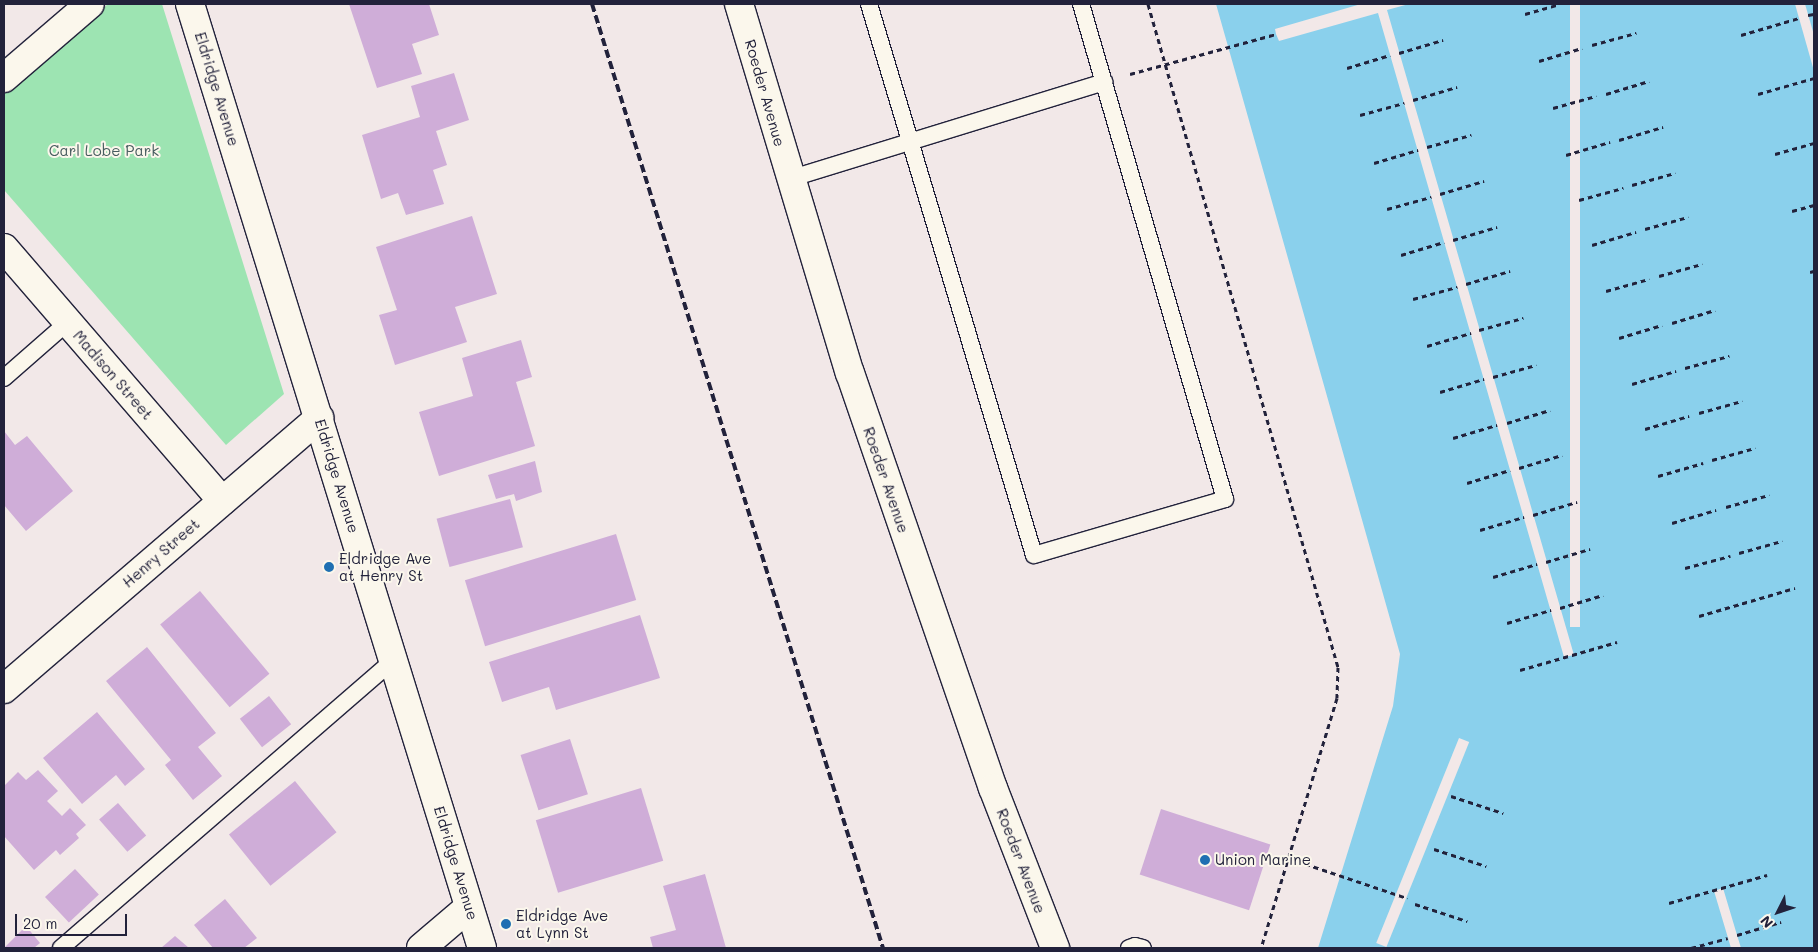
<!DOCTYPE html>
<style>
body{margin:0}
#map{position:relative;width:1818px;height:952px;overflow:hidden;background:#f2e8e8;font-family:Mali,sans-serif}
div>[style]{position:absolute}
.green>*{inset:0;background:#9de4b2}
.water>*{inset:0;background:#8ad0ec}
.pier>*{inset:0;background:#f2e8e8;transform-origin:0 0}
.building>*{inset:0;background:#cfadd8;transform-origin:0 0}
.path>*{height:3px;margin-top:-1.5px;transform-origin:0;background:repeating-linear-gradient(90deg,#22223b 0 5px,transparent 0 9px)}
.roads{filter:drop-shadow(1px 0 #22223b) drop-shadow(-1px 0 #22223b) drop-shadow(0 1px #22223b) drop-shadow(0 -1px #22223b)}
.service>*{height:16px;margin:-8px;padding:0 8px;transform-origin:8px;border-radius:8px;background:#fbf7ec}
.minor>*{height:28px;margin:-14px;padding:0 14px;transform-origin:14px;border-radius:14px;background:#fbf7ec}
.tertiary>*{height:28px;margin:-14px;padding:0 14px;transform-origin:14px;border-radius:14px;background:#fbf7ec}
.secondary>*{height:28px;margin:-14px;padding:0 14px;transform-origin:14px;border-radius:14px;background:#fbf7ec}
.rail>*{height:4px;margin-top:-2px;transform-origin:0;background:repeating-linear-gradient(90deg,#22223b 0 8px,transparent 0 12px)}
.dots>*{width:14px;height:14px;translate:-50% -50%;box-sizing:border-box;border:2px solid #fbf7ec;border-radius:50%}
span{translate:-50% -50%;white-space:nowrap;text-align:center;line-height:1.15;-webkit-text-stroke:4px #fbf7ec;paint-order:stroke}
.street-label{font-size:15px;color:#22223b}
.park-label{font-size:15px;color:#475c5f}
.poi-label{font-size:15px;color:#22223b}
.left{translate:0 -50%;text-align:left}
.frame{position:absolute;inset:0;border:5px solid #22223b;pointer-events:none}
.north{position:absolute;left:1753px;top:887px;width:50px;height:50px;-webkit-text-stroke:4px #fbf7ec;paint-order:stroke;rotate:229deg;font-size:14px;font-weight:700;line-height:20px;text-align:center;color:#22223b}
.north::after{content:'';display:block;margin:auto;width:18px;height:22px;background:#22223b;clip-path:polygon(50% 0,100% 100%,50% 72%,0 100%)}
.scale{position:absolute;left:15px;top:914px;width:112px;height:22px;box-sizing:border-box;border:2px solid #22223b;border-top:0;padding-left:6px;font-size:15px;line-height:18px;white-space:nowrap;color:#22223b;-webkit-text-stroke:4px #fbf7ec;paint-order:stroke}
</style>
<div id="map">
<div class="green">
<i style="clip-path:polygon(108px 4px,162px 4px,284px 394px,226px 445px,4px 190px,4px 94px)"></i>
</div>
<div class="water">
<i style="clip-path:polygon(1216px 4px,1814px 4px,1814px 948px,1318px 948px,1393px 706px,1400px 654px)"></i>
</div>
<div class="pier">
<i style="clip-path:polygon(1361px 4px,1409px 4px,1387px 10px,1574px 655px,1564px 657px,1378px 13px,1279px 41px,1276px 34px,1275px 29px)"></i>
<i style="left:1570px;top:4px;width:10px;height:623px"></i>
<i style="clip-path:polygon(1795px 4px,1805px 4px,1814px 35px,1814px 71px)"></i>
<i style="left:1459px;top:738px;width:11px;height:221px;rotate:22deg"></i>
<i style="clip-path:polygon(1723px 888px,1737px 935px,1741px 948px,1731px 948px,1714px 891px)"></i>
</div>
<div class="building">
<i style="clip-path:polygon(349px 4px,429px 4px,439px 35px,412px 44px,422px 74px,377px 88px)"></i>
<i style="clip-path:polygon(454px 73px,469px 120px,436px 131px,447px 165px,433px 170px,444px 204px,406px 215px,398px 193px,381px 199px,362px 135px,420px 117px,411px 86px)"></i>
<i style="clip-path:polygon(472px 216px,497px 294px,455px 307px,467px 342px,395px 365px,379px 315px,397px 310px,376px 247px)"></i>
<i style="clip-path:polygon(521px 340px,532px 377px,516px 382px,535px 446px,439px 476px,419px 412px,473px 396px,462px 358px)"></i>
<i style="clip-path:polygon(4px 431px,15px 445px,27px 436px,73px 491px,26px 531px,4px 505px)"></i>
<i style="clip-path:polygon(535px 461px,542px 492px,516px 501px,514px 494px,496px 499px,488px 475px)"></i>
<i style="left:510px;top:499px;width:50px;height:76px;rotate:75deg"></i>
<i style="left:616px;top:534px;width:69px;height:158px;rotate:73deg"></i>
<i style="left:200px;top:591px;width:108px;height:52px;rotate:50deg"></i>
<i style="clip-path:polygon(640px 615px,660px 678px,556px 710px,549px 687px,502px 702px,489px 662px)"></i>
<i style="clip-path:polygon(147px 647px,216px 733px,198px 747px,222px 776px,193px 800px,165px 765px,171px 760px,106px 681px)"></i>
<i style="left:269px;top:696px;width:36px;height:37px;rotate:52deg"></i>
<i style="clip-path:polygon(97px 712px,145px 769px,125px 786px,116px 775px,82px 804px,43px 758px)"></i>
<i style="left:570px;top:739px;width:58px;height:52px;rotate:72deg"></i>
<i style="clip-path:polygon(38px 770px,58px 791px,47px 801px,62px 816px,70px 808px,86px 825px,76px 834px,79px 838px,60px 855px,56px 850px,34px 870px,4px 836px,4px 786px,18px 772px,26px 780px)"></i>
<i style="left:295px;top:781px;width:66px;height:85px;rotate:51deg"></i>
<i style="left:641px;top:788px;width:76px;height:110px;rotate:73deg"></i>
<i style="left:118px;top:803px;width:43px;height:25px;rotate:49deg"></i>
<i style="left:1161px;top:809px;width:115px;height:69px;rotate:18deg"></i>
<i style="left:75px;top:869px;width:35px;height:41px;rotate:47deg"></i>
<i style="clip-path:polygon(705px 874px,726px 948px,653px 948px,650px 937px,676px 930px,663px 886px)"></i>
<i style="clip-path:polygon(225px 899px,257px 938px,244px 948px,213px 948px,194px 925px)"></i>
<i style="clip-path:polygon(26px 926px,40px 943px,34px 948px,4px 948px)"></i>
<i style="clip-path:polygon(175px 936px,189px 948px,161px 948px)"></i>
</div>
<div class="path">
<i style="left:1148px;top:4px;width:690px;rotate:74.01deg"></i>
<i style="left:1338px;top:667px;width:31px;rotate:92deg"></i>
<i style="left:1337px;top:698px;width:261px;rotate:106.9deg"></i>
<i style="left:1525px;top:14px;width:36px;rotate:-16deg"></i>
<i style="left:1808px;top:15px;width:6px;rotate:-9deg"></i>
<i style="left:1741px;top:35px;width:60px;rotate:-16.3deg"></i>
<i style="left:1592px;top:45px;width:46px;rotate:-15.3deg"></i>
<i style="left:1399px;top:53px;width:46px;rotate:-16.5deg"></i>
<i style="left:1539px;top:61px;width:45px;rotate:-16.8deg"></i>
<i style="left:1347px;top:68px;width:45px;rotate:-16.8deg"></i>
<i style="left:1130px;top:74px;width:151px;rotate:-15.3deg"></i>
<i style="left:1606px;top:94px;width:45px;rotate:-16.8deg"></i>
<i style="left:1758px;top:94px;width:58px;rotate:-15.9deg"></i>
<i style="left:1413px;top:100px;width:46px;rotate:-16.5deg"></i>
<i style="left:1553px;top:108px;width:45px;rotate:-15.6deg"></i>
<i style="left:1360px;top:115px;width:46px;rotate:-15.3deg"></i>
<i style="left:1619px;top:140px;width:46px;rotate:-16.5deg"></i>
<i style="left:1427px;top:147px;width:46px;rotate:-15.3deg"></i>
<i style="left:1775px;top:154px;width:41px;rotate:-15.8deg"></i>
<i style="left:1566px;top:155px;width:46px;rotate:-16.5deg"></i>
<i style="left:1374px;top:163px;width:46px;rotate:-16.5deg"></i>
<i style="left:1632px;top:185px;width:45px;rotate:-15.6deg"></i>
<i style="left:1440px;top:194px;width:46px;rotate:-16.5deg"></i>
<i style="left:1579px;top:200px;width:46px;rotate:-15.3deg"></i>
<i style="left:1387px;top:209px;width:46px;rotate:-15.3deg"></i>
<i style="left:1792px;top:211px;width:23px;rotate:-15deg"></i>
<i style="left:1645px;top:229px;width:45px;rotate:-15.6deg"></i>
<i style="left:1453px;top:240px;width:46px;rotate:-16.5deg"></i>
<i style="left:1592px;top:245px;width:46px;rotate:-16.5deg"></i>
<i style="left:1401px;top:255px;width:45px;rotate:-16.8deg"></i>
<i style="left:1810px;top:272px;width:4px;rotate:-14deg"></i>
<i style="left:1659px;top:276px;width:45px;rotate:-15.6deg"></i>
<i style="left:1466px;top:284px;width:46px;rotate:-16.5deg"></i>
<i style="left:1606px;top:291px;width:45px;rotate:-15.6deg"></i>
<i style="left:1413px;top:299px;width:46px;rotate:-15.3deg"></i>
<i style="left:1672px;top:323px;width:45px;rotate:-16.8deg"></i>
<i style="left:1479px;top:330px;width:46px;rotate:-15.3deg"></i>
<i style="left:1619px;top:338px;width:45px;rotate:-16.8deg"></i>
<i style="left:1427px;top:346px;width:46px;rotate:-16.5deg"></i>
<i style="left:1685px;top:368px;width:46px;rotate:-15.3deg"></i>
<i style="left:1493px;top:377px;width:45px;rotate:-15.6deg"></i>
<i style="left:1632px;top:384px;width:46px;rotate:-16.5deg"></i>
<i style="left:1440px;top:392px;width:46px;rotate:-16.5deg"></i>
<i style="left:1699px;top:413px;width:45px;rotate:-15.6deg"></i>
<i style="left:1507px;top:423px;width:45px;rotate:-16.8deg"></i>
<i style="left:1645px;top:429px;width:46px;rotate:-16.5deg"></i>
<i style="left:1453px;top:438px;width:46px;rotate:-16.5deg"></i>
<i style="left:1712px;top:460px;width:45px;rotate:-15.6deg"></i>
<i style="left:1519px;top:468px;width:45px;rotate:-16.8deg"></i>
<i style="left:1658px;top:476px;width:47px;rotate:-16.1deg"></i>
<i style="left:1467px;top:483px;width:45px;rotate:-16.8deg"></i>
<i style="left:1726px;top:507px;width:45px;rotate:-15.6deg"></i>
<i style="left:1533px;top:515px;width:46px;rotate:-16.5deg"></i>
<i style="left:1672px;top:523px;width:46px;rotate:-16.5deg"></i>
<i style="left:1480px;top:530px;width:46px;rotate:-16.5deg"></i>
<i style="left:1739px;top:553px;width:45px;rotate:-15.6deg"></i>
<i style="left:1546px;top:562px;width:46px;rotate:-16.5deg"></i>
<i style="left:1685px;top:568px;width:47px;rotate:-14.9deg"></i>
<i style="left:1493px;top:577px;width:46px;rotate:-16.5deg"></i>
<i style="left:1560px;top:608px;width:45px;rotate:-16.8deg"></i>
<i style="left:1699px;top:616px;width:100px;rotate:-16.3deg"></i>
<i style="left:1507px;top:623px;width:46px;rotate:-16.5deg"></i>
<i style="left:1520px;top:670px;width:101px;rotate:-16.1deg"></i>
<i style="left:1451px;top:796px;width:55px;rotate:18.1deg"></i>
<i style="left:1434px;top:849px;width:55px;rotate:18.1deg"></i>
<i style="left:1288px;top:858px;width:126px;rotate:18.6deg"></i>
<i style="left:1669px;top:903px;width:102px;rotate:-15.9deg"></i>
<i style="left:1415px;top:904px;width:55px;rotate:18.1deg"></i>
<i style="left:1737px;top:935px;width:46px;rotate:-16.5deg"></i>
<i style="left:1691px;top:948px;width:38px;rotate:-15deg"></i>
</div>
<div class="roads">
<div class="service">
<i style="left:869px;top:4px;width:575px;rotate:73.33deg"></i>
<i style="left:1034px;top:555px;width:199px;rotate:-16.3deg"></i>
<i style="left:1225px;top:499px;width:516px;rotate:-106.22deg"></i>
<i style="left:789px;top:179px;width:330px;rotate:-17.1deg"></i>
<i style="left:4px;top:378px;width:85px;rotate:-41.2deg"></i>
<i style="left:61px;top:948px;width:440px;rotate:-40.9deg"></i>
<i style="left:1129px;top:948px;width:6px;rotate:-18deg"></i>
<i style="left:1135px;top:946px;width:8px;rotate:14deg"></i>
</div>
<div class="minor">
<i style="left:4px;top:78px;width:113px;rotate:-40.7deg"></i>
<i style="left:4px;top:248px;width:334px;rotate:49.2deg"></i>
<i style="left:4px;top:689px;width:416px;rotate:-40.7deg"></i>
<i style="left:421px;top:948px;width:63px;rotate:-40.5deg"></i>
</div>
<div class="tertiary">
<i style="left:739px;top:4px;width:385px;rotate:73.3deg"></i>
<i style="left:850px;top:373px;width:439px;rotate:71deg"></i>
<i style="left:993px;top:788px;width:172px;rotate:68.8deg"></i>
</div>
<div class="secondary">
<i style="left:190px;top:4px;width:988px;rotate:72.81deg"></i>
</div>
</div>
<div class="rail">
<i style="left:592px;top:4px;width:988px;rotate:72.87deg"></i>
</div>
<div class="dots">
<i style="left:329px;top:567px;background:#1f6fb2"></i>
<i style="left:1205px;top:860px;background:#1f6fb2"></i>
<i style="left:506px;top:924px;background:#1f6fb2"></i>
</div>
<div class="street-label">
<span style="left:217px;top:89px;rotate:73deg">Eldridge Avenue</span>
<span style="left:765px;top:93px;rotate:74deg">Roeder Avenue</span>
<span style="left:113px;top:375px;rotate:49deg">Madison Street</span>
<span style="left:337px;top:476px;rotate:73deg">Eldridge Avenue</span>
<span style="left:886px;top:480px;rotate:71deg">Roeder Avenue</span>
<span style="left:161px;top:553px;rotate:-41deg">Henry Street</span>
<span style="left:1021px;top:861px;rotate:69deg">Roeder Avenue</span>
<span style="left:456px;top:863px;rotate:73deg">Eldridge Avenue</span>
</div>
<div class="park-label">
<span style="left:104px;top:151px">Carl Lobe Park</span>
</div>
<div class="poi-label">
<span class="left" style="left:339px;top:567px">Eldridge Ave<br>at Henry St</span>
<span class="left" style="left:1215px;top:860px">Union Marine</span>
<span class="left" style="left:516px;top:924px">Eldridge Ave<br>at Lynn St</span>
</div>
<div class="frame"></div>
<div class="north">N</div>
<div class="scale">20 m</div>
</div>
